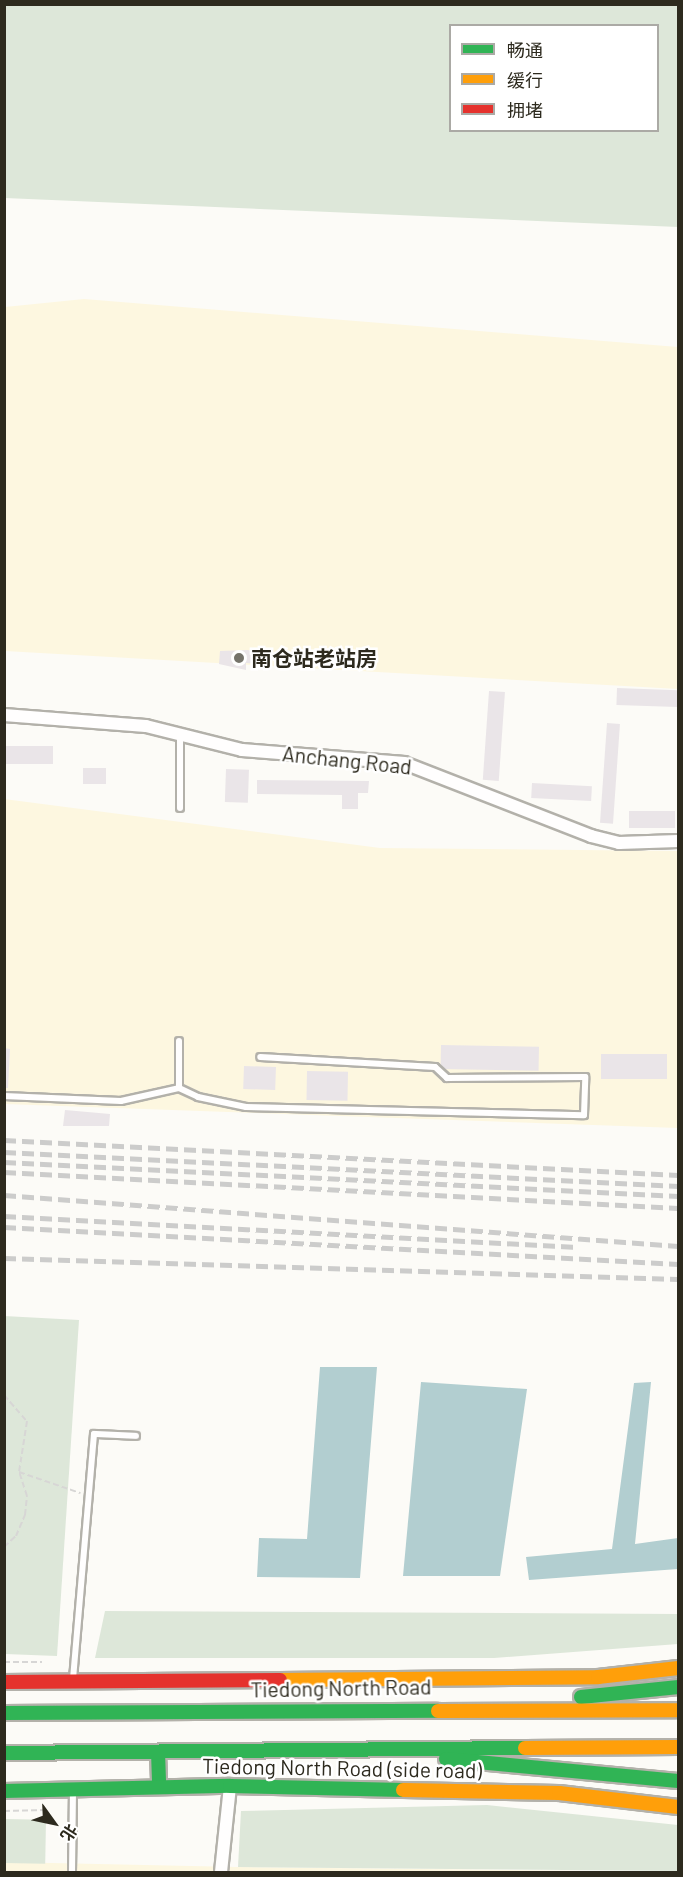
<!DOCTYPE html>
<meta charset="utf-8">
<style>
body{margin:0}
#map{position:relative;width:683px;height:1877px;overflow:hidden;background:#fcfbf7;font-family:Barlow,"Noto Sans SC",sans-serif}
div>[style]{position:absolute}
.built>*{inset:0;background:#fdf7e0}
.green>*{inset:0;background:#dde7d9;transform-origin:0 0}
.water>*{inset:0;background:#b2ced0}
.building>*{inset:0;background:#eae5e8;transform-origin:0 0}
.path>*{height:2px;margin-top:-1px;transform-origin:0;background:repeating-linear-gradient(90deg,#d7d6d5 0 6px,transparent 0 9px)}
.roads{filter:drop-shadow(2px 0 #b3b1aa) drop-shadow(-2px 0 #b3b1aa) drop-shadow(0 2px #b3b1aa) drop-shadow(0 -2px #b3b1aa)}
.lane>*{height:6px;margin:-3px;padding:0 3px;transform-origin:3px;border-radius:3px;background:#fffefe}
.street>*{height:12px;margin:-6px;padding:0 6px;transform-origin:6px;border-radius:6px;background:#fffefe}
.fast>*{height:14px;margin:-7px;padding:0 7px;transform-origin:7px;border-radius:7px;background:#30b455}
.slow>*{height:14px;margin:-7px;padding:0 7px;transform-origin:7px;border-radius:7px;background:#ff9f0a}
.jam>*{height:14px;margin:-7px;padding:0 7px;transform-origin:7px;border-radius:7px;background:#e5322d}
.rail>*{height:4.5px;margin-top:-2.25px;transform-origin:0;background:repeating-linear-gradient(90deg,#cccccb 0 12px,transparent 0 18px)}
.dots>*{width:16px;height:16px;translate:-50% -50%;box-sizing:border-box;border:3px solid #fff;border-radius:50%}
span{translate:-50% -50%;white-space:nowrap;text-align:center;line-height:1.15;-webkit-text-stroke:5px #fff;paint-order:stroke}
.poi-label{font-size:21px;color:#2d2a1e;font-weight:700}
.left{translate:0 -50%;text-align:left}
.street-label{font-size:21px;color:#2d2a1e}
.frame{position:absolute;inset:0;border:6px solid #2d2a1e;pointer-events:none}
.legend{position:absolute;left:449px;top:24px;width:210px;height:108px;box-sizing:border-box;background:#fff;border:2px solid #abaaa5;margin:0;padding:8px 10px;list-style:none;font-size:18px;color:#2d2a1e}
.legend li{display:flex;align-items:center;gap:12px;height:30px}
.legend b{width:30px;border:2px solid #abaaa5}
.north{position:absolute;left:24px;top:1793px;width:60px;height:60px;-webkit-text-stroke:4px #fff;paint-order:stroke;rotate:123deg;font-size:16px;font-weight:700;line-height:24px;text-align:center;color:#2d2a1e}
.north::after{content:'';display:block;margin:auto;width:21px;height:27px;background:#2d2a1e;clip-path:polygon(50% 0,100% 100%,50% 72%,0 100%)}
</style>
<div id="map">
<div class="built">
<i style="clip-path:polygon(84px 299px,678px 347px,678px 689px,5px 651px,5px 307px)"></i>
<i style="clip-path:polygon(4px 799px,380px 848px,678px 851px,678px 1128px,5px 1104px)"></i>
<i style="clip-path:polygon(5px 1862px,238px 1867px,678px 1872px,5px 1872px)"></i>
</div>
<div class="green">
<i style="clip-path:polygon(evenodd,5px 4px,678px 5px,678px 227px,5px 198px,5px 4px,450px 26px,658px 26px,658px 130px,450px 130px,450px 26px)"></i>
<i style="clip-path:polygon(4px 1316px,79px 1320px,57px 1656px,5px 1654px)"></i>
<i style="clip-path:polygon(105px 1611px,678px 1614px,678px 1644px,494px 1658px,95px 1658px)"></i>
<i style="clip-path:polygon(487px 1805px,678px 1825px,678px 1871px,238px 1867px,241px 1811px)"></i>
<i style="left:5px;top:1819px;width:41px;height:44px;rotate:1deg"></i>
</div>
<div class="water">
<i style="clip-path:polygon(320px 1367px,377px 1367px,360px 1578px,257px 1577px,259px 1538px,307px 1539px)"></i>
<i style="clip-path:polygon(421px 1382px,527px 1389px,500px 1576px,403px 1576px)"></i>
<i style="clip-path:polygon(651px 1382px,635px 1544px,678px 1538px,678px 1569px,529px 1580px,526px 1557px,612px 1549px,634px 1383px)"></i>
</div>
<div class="building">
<i style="clip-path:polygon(248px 650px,259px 653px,259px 664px,246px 663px,246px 670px,219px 664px,220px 651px)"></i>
<i style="left:617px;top:688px;width:61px;height:17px;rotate:2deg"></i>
<i style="left:489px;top:691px;width:16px;height:89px;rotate:4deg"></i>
<i style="left:607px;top:723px;width:13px;height:100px;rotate:4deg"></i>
<i style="left:53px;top:746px;width:18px;height:49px;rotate:90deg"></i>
<i style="left:83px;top:768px;width:23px;height:16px"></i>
<i style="left:226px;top:769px;width:23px;height:33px;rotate:2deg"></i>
<i style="clip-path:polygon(257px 780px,369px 781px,368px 793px,358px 793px,358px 809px,342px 809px,342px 795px,257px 794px)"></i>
<i style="left:532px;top:783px;width:60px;height:15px;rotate:3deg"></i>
<i style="left:675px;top:811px;width:17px;height:46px;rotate:90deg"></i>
<i style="left:441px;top:1045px;width:98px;height:24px;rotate:1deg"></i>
<i style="clip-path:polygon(4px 1048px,10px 1049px,8px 1088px,4px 1088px)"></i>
<i style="left:601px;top:1054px;width:66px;height:25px"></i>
<i style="left:244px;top:1066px;width:32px;height:23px;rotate:2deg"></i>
<i style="left:307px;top:1071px;width:41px;height:29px;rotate:1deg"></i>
<i style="clip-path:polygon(65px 1110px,110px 1114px,109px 1126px,63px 1126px)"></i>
</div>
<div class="path">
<i style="left:4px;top:1395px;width:35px;rotate:49deg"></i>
<i style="left:27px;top:1421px;width:52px;rotate:98.9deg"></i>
<i style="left:19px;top:1472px;width:65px;rotate:19deg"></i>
<i style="left:4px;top:1547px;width:16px;rotate:-43deg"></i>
<i style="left:16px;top:1536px;width:23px;rotate:-67deg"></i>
<i style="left:25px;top:1515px;width:19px;rotate:-84deg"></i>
<i style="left:27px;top:1496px;width:25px;rotate:-108deg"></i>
<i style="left:4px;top:1662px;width:38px"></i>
<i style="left:4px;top:1811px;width:41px;rotate:-1.4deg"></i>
</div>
<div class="roads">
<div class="lane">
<i style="left:180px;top:808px;width:73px;rotate:-90deg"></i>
<i style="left:179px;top:1088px;width:47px;rotate:-90deg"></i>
<i style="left:4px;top:1096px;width:117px;rotate:2.4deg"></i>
<i style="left:121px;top:1101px;width:59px;rotate:-12.6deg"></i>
<i style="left:179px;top:1088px;width:21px;rotate:25deg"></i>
<i style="left:198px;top:1097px;width:49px;rotate:11.8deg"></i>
<i style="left:246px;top:1107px;width:338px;rotate:1.4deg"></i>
<i style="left:584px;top:1115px;width:38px;rotate:-88deg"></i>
<i style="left:585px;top:1077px;width:138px;rotate:179.6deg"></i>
<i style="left:447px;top:1078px;width:16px;rotate:-137deg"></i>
<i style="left:435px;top:1067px;width:175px;rotate:-176.7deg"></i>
<i style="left:73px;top:1679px;width:246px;rotate:-85.1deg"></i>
<i style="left:94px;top:1434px;width:42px;rotate:2.7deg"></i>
<i style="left:72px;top:1872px;width:80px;rotate:-89.3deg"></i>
</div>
<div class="street">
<i style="left:4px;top:715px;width:142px;rotate:4.4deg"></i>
<i style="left:146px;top:726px;width:99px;rotate:14deg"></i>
<i style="left:242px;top:750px;width:163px;rotate:4.6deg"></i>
<i style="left:404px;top:763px;width:201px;rotate:21.3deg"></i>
<i style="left:591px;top:836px;width:29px;rotate:14deg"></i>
<i style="left:619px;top:843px;width:59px;rotate:-1.9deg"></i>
<i style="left:221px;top:1872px;width:86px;rotate:-84deg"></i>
</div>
<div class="fast">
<i style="left:581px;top:1697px;width:98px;rotate:-5.9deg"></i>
<i style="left:4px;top:1713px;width:434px;rotate:-0.3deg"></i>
<i style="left:158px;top:1752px;width:34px;rotate:88deg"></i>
<i style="left:4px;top:1753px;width:521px;rotate:-0.55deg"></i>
<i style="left:446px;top:1759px;width:233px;rotate:5.4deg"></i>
<i style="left:4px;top:1791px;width:226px;rotate:-1.3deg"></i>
<i style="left:230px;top:1786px;width:173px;rotate:1.3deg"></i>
</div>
<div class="slow">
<i style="left:280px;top:1680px;width:318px;rotate:-0.5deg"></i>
<i style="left:598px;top:1677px;width:81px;rotate:-6.4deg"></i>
<i style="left:438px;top:1711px;width:240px;rotate:-0.2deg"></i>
<i style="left:525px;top:1748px;width:153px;rotate:-0.4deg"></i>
<i style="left:403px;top:1790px;width:156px;rotate:1.1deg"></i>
<i style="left:559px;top:1793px;width:120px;rotate:6.7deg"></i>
</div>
<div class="jam">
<i style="left:4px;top:1682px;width:276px;rotate:-0.4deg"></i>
</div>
</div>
<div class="rail">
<i style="left:4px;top:1140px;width:675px;rotate:2.97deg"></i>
<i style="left:4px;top:1152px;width:675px;rotate:2.89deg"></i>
<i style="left:4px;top:1162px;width:675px;rotate:2.89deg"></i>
<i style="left:4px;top:1172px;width:675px;rotate:3.06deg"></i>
<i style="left:4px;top:1195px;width:676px;rotate:4.33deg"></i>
<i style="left:4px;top:1216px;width:574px;rotate:3.1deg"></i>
<i style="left:4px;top:1227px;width:675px;rotate:3.14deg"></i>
<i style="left:4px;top:1258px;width:674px;rotate:1.78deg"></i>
</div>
<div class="dots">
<i style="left:239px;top:658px;background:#75736a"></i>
</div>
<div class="poi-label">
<span class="left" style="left:251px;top:658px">南仓站老站房</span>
</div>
<div class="street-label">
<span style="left:347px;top:760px;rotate:6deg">Anchang Road</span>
<span style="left:341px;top:1688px;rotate:-1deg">Tiedong North Road</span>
<span style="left:342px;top:1768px;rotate:1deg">Tiedong North Road (side road)</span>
</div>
<div class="frame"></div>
<ul class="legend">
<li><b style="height:8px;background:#30b455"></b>畅通</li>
<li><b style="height:8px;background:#ff9f0a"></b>缓行</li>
<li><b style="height:8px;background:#e5322d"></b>拥堵</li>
</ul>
<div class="north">北</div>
</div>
